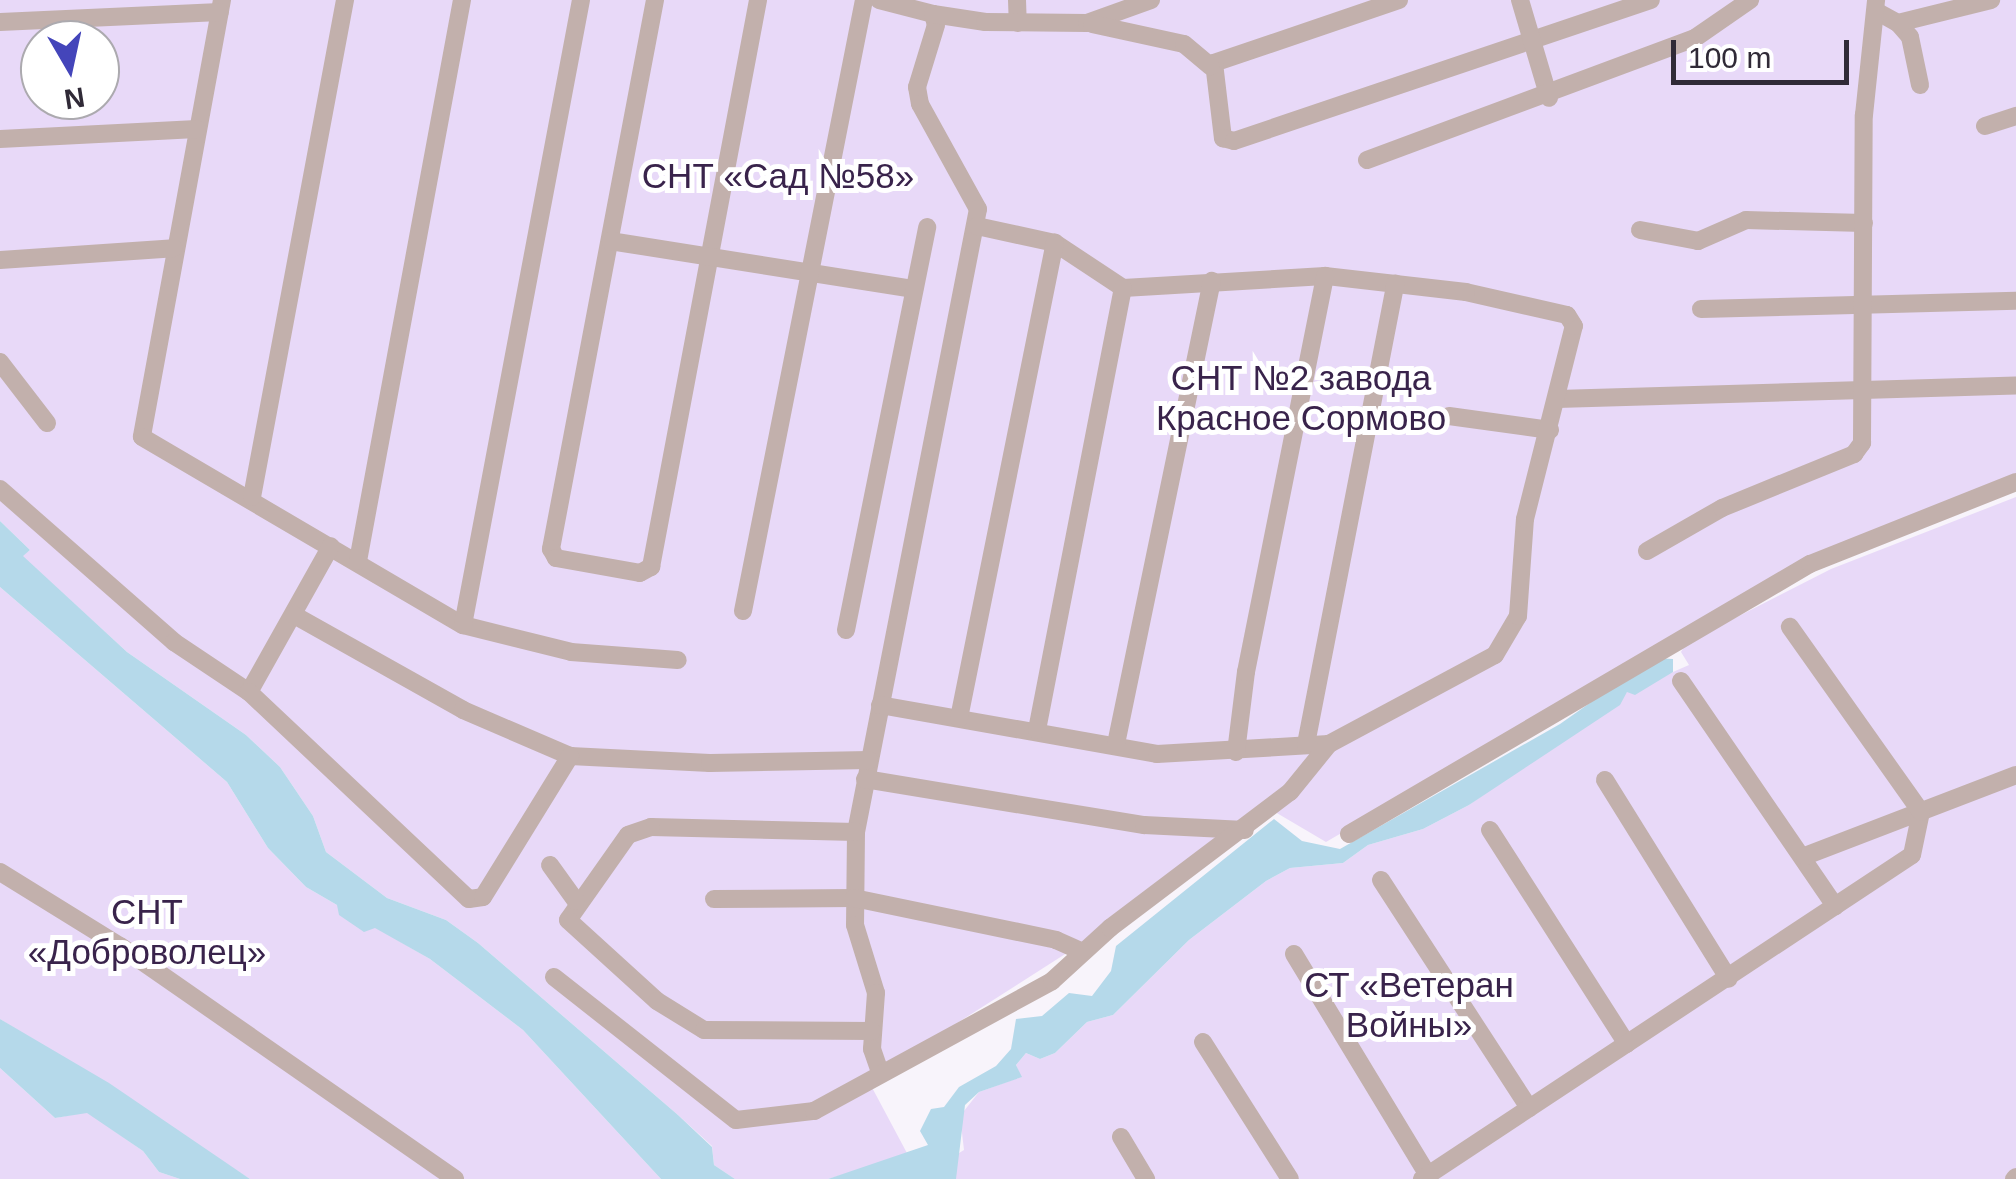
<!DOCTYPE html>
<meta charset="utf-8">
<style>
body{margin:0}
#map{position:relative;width:2016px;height:1179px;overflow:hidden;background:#f8f4fb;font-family:Arial,sans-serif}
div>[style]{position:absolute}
.green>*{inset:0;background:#e8d9f8}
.water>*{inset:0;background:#b5d9ea}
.minor>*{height:18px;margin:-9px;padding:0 9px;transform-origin:9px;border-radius:9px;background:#c2b0ac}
span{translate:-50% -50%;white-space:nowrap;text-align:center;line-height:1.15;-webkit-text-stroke:10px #fff;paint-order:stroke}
.park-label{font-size:35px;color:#39234b}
.north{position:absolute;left:20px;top:20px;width:100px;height:100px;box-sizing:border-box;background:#fff;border:2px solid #acaaaf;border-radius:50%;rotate:171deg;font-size:28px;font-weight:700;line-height:40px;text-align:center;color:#302a37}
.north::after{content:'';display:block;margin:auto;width:35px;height:45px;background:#4445ba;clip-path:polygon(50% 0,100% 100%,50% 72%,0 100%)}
.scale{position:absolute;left:1671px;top:40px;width:178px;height:45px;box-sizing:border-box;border:5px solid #302a37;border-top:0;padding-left:12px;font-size:30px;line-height:35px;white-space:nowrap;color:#302a37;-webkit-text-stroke:8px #fff;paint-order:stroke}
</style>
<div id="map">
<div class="green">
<i style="clip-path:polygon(evenodd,0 0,2016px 0,2016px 475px,1824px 552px,1326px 842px,1270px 809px,1098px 933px,868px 1080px,908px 1155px,828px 1179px,735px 1179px,714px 1165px,712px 1146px,678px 1115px,478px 943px,446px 920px,387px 898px,326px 852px,313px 816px,280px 767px,246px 735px,127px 652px,22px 556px,30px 550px,0 521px,0 0,40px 40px,100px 40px,100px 100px,40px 100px,40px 40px)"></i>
<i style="clip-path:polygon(2016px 497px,2016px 1179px,956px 1179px,954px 1156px,964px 1150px,960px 1116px,979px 1092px,1021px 1077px,1016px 1065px,1026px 1053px,1040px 1059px,1055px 1053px,1087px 1022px,1113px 1015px,1189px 940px,1266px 881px,1290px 868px,1343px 863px,1368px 845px,1423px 829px,1469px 805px,1627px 692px,1689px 665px,1681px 652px,1686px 643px,1831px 569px)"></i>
<i style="clip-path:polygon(0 587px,227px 782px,268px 848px,306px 887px,430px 959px,523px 1030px,661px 1179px,250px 1179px,0 1019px)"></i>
<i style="clip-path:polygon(0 1068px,55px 1118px,87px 1112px,143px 1151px,159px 1172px,180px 1179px,0 1179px)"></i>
</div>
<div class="water">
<i style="clip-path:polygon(0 521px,30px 550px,23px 556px,127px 652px,246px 735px,280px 767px,313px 816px,326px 852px,387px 898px,446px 920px,478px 943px,678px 1115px,712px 1147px,714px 1165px,735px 1179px,661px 1179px,523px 1030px,430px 959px,375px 928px,364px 932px,339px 915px,337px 905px,306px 887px,268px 848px,227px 782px,0 587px)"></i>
<i style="clip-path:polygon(1654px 658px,1673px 659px,1673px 672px,1635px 695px,1627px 692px,1620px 705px,1469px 805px,1423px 829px,1368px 845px,1343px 863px,1290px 868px,1266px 881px,1189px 940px,1113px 1015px,1087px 1022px,1055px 1053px,1040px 1059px,1026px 1053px,1016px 1065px,1022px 1077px,979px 1092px,965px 1105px,956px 1179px,828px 1179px,928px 1145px,920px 1131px,931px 1109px,944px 1107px,959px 1087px,996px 1066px,1011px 1049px,1016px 1019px,1042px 1016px,1069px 993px,1092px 996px,1111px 971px,1116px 946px,1274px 819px,1302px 841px,1340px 849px,1560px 724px)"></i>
<i style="clip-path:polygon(0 1019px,109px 1083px,250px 1179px,180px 1179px,159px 1172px,143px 1151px,87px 1113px,55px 1118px,0 1068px)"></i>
</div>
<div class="minor">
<i style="left:222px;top:0;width:444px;rotate:100.4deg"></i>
<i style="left:142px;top:437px;width:372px;rotate:30.4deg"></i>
<i style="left:463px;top:625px;width:111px;rotate:14deg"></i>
<i style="left:571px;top:652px;width:107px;rotate:4.3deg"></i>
<i style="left:655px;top:0;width:559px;rotate:100.73deg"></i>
<i style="left:551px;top:549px;width:10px;rotate:61deg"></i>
<i style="left:556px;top:558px;width:85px;rotate:10.1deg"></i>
<i style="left:640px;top:573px;width:13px;rotate:-29deg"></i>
<i style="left:651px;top:567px;width:577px;rotate:-79.31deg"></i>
<i style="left:879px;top:0;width:56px;rotate:14.5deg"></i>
<i style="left:933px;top:14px;width:11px;rotate:75deg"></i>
<i style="left:936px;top:25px;width:65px;rotate:107deg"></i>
<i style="left:917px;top:87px;width:17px;rotate:80deg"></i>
<i style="left:920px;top:104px;width:120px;rotate:61.1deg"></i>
<i style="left:978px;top:209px;width:635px;rotate:101.08deg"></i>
<i style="left:856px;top:832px;width:93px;rotate:90.6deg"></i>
<i style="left:855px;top:925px;width:71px;rotate:72.8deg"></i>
<i style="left:876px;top:993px;width:56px;rotate:94.1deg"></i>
<i style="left:872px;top:1049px;width:24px;rotate:71deg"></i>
<i style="left:1017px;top:0;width:23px;rotate:88deg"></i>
<i style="left:1399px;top:0;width:195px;rotate:161.2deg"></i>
<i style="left:1214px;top:63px;width:76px;rotate:83.2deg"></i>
<i style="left:1223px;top:138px;width:11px;rotate:15deg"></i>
<i style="left:1234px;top:141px;width:440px;rotate:-18.7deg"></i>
<i style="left:1520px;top:0;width:102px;rotate:73.5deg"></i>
<i style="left:1876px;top:11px;width:25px;rotate:29deg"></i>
<i style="left:1898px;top:23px;width:96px;rotate:-13.9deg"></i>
<i style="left:933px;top:14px;width:53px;rotate:8.7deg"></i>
<i style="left:985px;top:22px;width:102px;rotate:0.6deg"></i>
<i style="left:1087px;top:23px;width:68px;rotate:-19.8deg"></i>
<i style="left:0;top:22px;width:220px;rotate:-2.6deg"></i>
<i style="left:1898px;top:23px;width:18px;rotate:49deg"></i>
<i style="left:1910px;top:37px;width:49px;rotate:78.2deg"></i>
<i style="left:1092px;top:24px;width:94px;rotate:12.3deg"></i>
<i style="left:1184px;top:44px;width:35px;rotate:40deg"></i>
<i style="left:1985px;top:126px;width:33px;rotate:-18deg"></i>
<i style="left:0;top:139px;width:197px;rotate:-2.9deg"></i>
<i style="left:1367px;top:160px;width:350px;rotate:-20.4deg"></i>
<i style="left:1695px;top:38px;width:67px;rotate:-34.6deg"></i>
<i style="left:1640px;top:230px;width:59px;rotate:10.7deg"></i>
<i style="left:1698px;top:241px;width:52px;rotate:-23.6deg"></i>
<i style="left:1746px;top:220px;width:118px;rotate:1.5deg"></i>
<i style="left:610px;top:241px;width:308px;rotate:9deg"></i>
<i style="left:0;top:260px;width:174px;rotate:-3.9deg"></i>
<i style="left:1701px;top:309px;width:315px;rotate:-1.5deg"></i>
<i style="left:0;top:362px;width:77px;rotate:52.4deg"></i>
<i style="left:1557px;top:399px;width:459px;rotate:-1.7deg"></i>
<i style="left:1449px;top:416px;width:102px;rotate:7.9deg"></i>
<i style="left:0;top:489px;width:232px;rotate:41.3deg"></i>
<i style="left:174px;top:642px;width:90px;rotate:33.7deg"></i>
<i style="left:249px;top:692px;width:167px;rotate:-60.7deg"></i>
<i style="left:252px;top:497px;width:506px;rotate:-79.4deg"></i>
<i style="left:1647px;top:551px;width:86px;rotate:-29.8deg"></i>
<i style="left:1722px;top:508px;width:143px;rotate:-22.2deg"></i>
<i style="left:1854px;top:454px;width:14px;rotate:-54deg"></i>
<i style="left:1862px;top:443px;width:328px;rotate:-89.7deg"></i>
<i style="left:1864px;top:115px;width:116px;rotate:-84deg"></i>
<i style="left:358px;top:561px;width:571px;rotate:-79.5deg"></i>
<i style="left:743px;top:611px;width:623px;rotate:-78.8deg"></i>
<i style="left:294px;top:615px;width:194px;rotate:29.3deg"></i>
<i style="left:463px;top:710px;width:116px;rotate:23.3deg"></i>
<i style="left:570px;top:756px;width:140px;rotate:2.9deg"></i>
<i style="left:710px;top:763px;width:159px;rotate:-1.1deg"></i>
<i style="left:463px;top:625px;width:636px;rotate:-79.31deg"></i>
<i style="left:846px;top:630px;width:411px;rotate:-78.6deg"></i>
<i style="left:1681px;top:681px;width:273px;rotate:55.6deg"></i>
<i style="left:249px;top:692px;width:302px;rotate:43.3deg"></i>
<i style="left:469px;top:899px;width:14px;rotate:-8deg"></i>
<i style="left:483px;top:897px;width:166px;rotate:-58.3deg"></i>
<i style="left:880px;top:705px;width:281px;rotate:10deg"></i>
<i style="left:1157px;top:754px;width:172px;rotate:-3.3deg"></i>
<i style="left:1329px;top:744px;width:188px;rotate:-28.2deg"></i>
<i style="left:1495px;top:655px;width:45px;rotate:-59.5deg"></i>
<i style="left:1518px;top:616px;width:97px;rotate:-85.9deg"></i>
<i style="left:1525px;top:519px;width:199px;rotate:-75.8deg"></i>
<i style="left:1574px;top:326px;width:13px;rotate:-122deg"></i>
<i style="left:1567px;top:315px;width:104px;rotate:-167.2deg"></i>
<i style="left:1466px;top:292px;width:142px;rotate:-173.5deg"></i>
<i style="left:1325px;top:276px;width:202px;rotate:176.6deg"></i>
<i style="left:1123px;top:288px;width:82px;rotate:-146.5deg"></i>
<i style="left:1055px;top:243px;width:80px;rotate:-167.7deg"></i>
<i style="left:959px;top:718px;width:485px;rotate:-78.6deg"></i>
<i style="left:1037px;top:730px;width:450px;rotate:-79deg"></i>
<i style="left:1116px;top:744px;width:473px;rotate:-78.3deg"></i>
<i style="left:1306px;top:744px;width:469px;rotate:-79deg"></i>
<i style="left:1236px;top:752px;width:81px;rotate:-82.9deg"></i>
<i style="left:1246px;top:672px;width:404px;rotate:-78.7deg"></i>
<i style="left:865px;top:779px;width:283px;rotate:9.4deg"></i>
<i style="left:1144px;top:825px;width:101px;rotate:2.8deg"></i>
<i style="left:1605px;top:780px;width:234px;rotate:58.1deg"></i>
<i style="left:1490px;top:830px;width:254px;rotate:57.4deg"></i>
<i style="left:856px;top:832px;width:205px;rotate:-178.6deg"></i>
<i style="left:651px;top:827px;width:24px;rotate:161deg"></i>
<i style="left:628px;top:835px;width:104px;rotate:125.2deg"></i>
<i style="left:568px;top:920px;width:120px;rotate:42.3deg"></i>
<i style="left:657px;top:1001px;width:55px;rotate:31.7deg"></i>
<i style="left:704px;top:1030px;width:168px;rotate:0.3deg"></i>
<i style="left:1349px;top:834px;width:534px;rotate:-30.36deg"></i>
<i style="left:1810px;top:564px;width:222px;rotate:-21.7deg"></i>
<i style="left:1805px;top:856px;width:226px;rotate:-21deg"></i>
<i style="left:550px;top:865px;width:44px;rotate:54.2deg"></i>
<i style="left:0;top:872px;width:141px;rotate:31.7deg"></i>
<i style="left:120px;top:946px;width:408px;rotate:34.8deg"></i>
<i style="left:1381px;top:880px;width:272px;rotate:57deg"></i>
<i style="left:714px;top:899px;width:140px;rotate:-0.4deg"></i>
<i style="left:854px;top:898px;width:206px;rotate:11.7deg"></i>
<i style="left:1056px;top:940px;width:27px;rotate:24deg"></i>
<i style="left:1294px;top:954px;width:258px;rotate:58.8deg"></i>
<i style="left:554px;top:977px;width:231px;rotate:38.2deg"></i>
<i style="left:736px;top:1120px;width:79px;rotate:-6.6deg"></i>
<i style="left:814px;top:1111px;width:271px;rotate:-28.6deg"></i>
<i style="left:1052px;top:981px;width:79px;rotate:-42.4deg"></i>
<i style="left:1110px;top:928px;width:226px;rotate:-37.1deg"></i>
<i style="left:1290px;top:792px;width:62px;rotate:-50.9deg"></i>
<i style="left:1203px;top:1042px;width:162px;rotate:57.6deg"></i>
<i style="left:1121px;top:1137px;width:49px;rotate:59.2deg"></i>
<i style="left:1422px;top:1179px;width:587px;rotate:-33.47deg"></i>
<i style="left:1912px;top:855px;width:44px;rotate:-78.2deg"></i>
<i style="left:1921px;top:812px;width:227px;rotate:-125.3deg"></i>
<i style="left:2014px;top:1179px;width:3px;rotate:-45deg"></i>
</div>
<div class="park-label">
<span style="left:778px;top:176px">СНТ «Сад №58»</span>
<span style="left:1301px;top:398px">СНТ №2 завода<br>Красное Сормово</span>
<span style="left:147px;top:932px">СНТ<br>«Доброволец»</span>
<span style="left:1409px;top:1005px">СТ «Ветеран<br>Войны»</span>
</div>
<div class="north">N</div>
<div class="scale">100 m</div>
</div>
